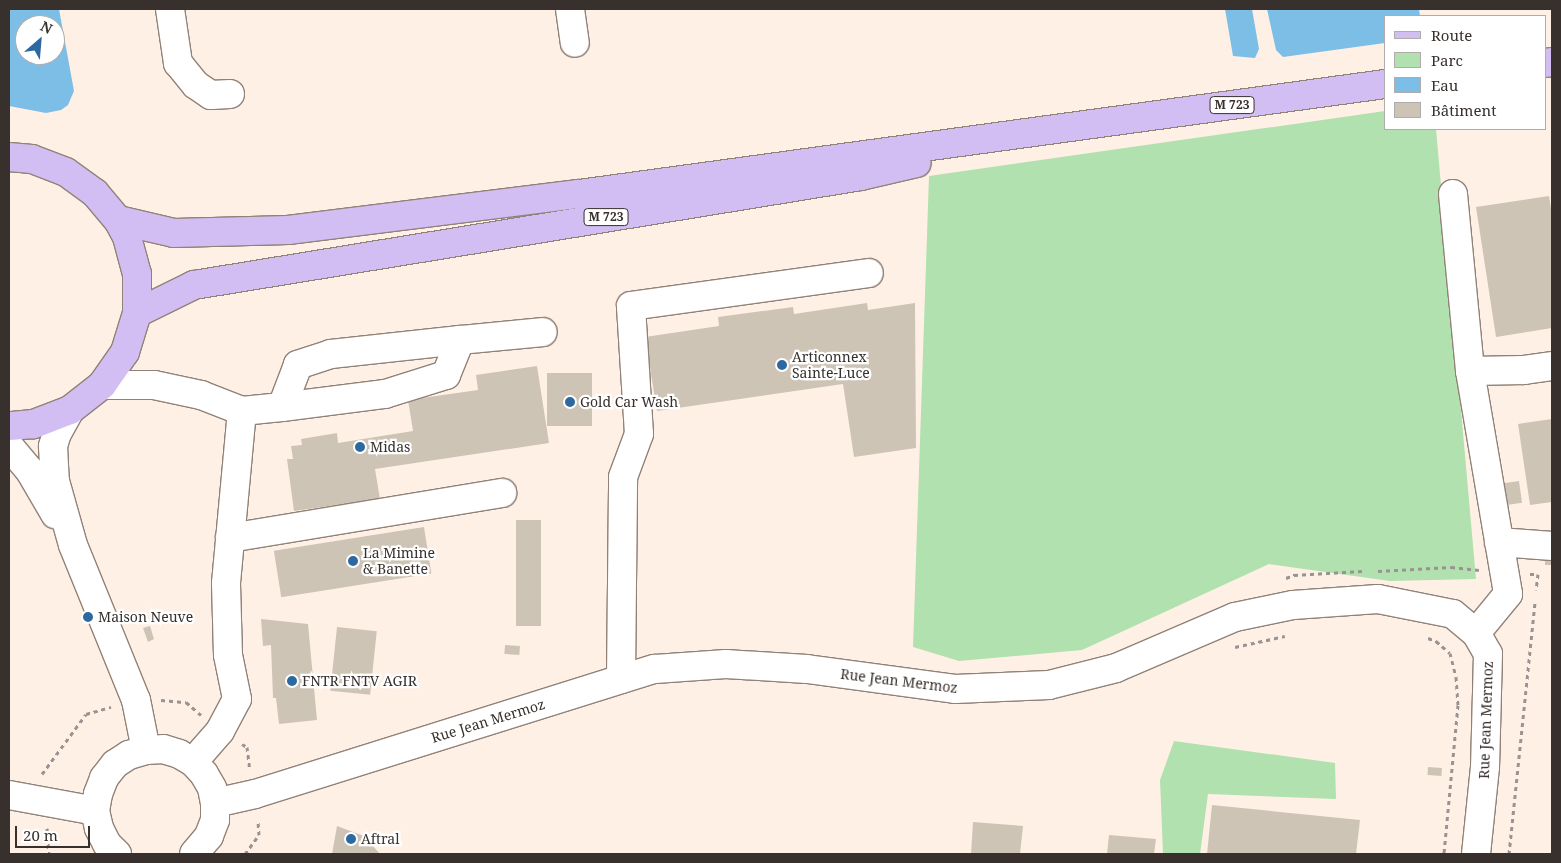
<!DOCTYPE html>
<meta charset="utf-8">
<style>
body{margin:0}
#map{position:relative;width:1561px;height:863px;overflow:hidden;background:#fefaf8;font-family:"Noto Serif",serif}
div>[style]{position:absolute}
.built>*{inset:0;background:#fff0e6}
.green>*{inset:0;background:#b1e1ae}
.water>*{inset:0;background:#7dbee6}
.building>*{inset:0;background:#cec4b5;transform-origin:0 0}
.path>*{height:3px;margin-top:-1.5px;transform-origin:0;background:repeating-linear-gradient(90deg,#999491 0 4px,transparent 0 8px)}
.roads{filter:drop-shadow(1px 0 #918278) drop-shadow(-1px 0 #918278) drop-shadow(0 1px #918278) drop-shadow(0 -1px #918278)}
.minor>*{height:28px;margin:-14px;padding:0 14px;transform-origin:14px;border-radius:14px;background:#fff}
.major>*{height:28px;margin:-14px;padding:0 14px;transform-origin:14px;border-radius:14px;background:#d3bef4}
.dots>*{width:14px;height:14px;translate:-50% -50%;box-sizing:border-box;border:2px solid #fff;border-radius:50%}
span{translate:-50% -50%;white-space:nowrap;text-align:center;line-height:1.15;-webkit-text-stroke:4.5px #fff;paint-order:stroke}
.shield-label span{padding:1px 4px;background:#fff;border:1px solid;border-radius:4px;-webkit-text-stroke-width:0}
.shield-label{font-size:12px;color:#37302c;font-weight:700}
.poi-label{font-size:14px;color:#37302c}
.left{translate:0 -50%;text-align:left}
.street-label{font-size:14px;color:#37302c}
.frame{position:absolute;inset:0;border:10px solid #37302c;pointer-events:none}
.legend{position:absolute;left:1384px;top:15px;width:162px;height:115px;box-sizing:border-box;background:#fff;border:1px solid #afacab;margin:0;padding:6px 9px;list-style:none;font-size:15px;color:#37302c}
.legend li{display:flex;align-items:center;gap:10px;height:25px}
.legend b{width:25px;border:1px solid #afacab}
.north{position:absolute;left:15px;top:15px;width:50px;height:50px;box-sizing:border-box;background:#fff;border:1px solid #afacab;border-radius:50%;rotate:27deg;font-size:14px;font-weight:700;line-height:20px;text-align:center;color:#37302c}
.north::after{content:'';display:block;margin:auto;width:18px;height:22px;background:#2d69a0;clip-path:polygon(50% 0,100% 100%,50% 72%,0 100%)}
.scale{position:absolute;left:15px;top:826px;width:75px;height:22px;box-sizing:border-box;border:2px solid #37302c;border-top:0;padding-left:6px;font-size:15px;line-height:18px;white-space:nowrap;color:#37302c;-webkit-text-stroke:4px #fff;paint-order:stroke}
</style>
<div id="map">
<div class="built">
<i style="clip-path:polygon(evenodd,9px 9px,1552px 9px,1552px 854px,9px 854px,9px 9px,1385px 16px,1545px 16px,1545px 129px,1385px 129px,1385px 16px,9px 9px,25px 25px,55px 25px,55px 55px,25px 55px,25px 25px)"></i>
</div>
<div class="green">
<i style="clip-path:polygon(1385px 111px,1385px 129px,1436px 129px,1476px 579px,1390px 581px,1269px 564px,1082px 650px,959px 661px,913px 647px,929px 176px)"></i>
<i style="clip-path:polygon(1174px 741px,1335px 763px,1336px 799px,1208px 794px,1200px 854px,1163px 854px,1160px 780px)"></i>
</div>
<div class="water">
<i style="clip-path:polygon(evenodd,9px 9px,59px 9px,74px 91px,68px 105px,61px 110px,46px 113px,9px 106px,9px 9px,25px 25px,55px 25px,55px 55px,25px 55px,25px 25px)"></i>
<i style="clip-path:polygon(1225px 9px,1252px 9px,1259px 49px,1255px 58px,1233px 56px)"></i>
<i style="clip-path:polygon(1267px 9px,1419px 9px,1420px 16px,1385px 16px,1385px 43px,1283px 57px,1276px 50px)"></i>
</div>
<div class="building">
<i style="clip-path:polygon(1549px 196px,1552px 215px,1552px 328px,1496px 337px,1476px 207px)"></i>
<i style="clip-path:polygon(867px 303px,868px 310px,915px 303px,916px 448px,854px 457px,843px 384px,657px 411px,645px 337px,719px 326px,718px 317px,793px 307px,794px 314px)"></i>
<i style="clip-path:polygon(537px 366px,549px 443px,375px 469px,380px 499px,294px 511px,287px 459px,293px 459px,291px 446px,302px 445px,301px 439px,337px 433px,338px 443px,413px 431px,408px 400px,478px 390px,476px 375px)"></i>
<i style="left:592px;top:373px;width:53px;height:45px;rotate:90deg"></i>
<i style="clip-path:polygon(1552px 419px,1552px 502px,1530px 505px,1518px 424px)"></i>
<i style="left:1519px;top:481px;width:22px;height:19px;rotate:82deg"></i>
<i style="left:516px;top:520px;width:25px;height:106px"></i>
<i style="left:424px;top:527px;width:47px;height:152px;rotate:81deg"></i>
<i style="left:1545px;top:557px;width:7px;height:8px"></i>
<i style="clip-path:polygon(261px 619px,308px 624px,317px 720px,279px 724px,276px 698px,273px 698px,271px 645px,263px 646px)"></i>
<i style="clip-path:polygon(150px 626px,154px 639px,148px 642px,143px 628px)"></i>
<i style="left:337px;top:627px;width:40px;height:64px;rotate:6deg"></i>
<i style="left:505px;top:645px;width:15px;height:9px;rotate:4deg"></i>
<i style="left:1428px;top:767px;width:14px;height:8px;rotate:4deg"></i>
<i style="clip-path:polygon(1212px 805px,1360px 820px,1356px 854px,1207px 854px)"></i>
<i style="clip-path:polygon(973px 822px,1023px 826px,1020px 854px,971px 854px)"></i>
<i style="clip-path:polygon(337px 826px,364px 836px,380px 854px,332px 854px)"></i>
<i style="clip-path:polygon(1109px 835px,1156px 839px,1154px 854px,1107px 854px)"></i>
</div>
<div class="path">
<i style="left:1378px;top:571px;width:73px;rotate:-3.1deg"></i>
<i style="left:1451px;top:567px;width:28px;rotate:6deg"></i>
<i style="left:1530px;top:574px;width:8px"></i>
<i style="left:1538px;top:574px;width:16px;rotate:97deg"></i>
<i style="left:1286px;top:578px;width:9px;rotate:-21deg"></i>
<i style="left:1294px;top:575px;width:68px;rotate:-3.4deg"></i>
<i style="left:1428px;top:638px;width:9px;rotate:21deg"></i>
<i style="left:1436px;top:641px;width:18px;rotate:41deg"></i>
<i style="left:1450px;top:653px;width:25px;rotate:76deg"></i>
<i style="left:1456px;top:677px;width:28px;rotate:86deg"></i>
<i style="left:1458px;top:705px;width:150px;rotate:95.4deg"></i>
<i style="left:1235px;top:647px;width:51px;rotate:-12.4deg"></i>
<i style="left:161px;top:700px;width:25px;rotate:5deg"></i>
<i style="left:186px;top:702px;width:20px;rotate:41deg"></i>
<i style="left:242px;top:744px;width:6px;rotate:31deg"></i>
<i style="left:247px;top:747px;width:23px;rotate:83deg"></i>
<i style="left:42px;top:774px;width:74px;rotate:-53.7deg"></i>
<i style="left:86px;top:714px;width:26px;rotate:-16deg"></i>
<i style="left:47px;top:828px;width:26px;rotate:86deg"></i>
<i style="left:245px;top:854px;width:24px;rotate:-54deg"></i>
<i style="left:259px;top:835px;width:14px;rotate:-94deg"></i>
<i style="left:1509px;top:854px;width:254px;rotate:-84.1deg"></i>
</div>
<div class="roads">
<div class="minor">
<i style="left:170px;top:9px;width:55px;rotate:81.6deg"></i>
<i style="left:178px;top:63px;width:28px;rotate:51deg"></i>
<i style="left:196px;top:85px;width:18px;rotate:34deg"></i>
<i style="left:211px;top:95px;width:19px;rotate:-3deg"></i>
<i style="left:570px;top:9px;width:34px;rotate:82deg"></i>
<i style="left:1453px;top:194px;width:178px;rotate:84.5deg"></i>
<i style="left:1470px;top:371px;width:226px;rotate:80.3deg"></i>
<i style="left:1508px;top:594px;width:50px;rotate:129.4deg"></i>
<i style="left:460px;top:340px;width:83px;rotate:-5.5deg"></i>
<i style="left:1470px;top:371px;width:54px;rotate:-1.1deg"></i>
<i style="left:1524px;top:370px;width:28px;rotate:-8deg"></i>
<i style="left:102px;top:385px;width:52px"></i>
<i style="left:154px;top:385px;width:48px;rotate:12deg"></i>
<i style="left:201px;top:395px;width:44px;rotate:21.3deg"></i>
<i style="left:242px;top:411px;width:40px;rotate:-5.7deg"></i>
<i style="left:282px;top:407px;width:104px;rotate:-7.2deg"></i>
<i style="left:385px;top:394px;width:64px;rotate:-17.3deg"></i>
<i style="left:446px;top:375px;width:38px;rotate:-68deg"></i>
<i style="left:460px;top:340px;width:130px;rotate:173.8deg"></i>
<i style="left:331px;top:354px;width:35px;rotate:162deg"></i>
<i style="left:298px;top:365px;width:45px;rotate:110.9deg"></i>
<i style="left:70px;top:410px;width:26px;rotate:119deg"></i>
<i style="left:57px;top:433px;width:14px;rotate:107deg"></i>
<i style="left:53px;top:446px;width:35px;rotate:87deg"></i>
<i style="left:55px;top:481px;width:66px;rotate:74.3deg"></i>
<i style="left:73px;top:545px;width:167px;rotate:67.9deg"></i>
<i style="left:136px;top:700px;width:51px;rotate:78.7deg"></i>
<i style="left:9px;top:446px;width:33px;rotate:50deg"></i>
<i style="left:30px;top:471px;width:50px;rotate:59.8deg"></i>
<i style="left:230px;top:538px;width:276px;rotate:-9.4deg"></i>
<i style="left:1499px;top:542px;width:53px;rotate:4.3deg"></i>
<i style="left:621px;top:679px;width:202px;rotate:-89.4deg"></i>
<i style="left:623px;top:477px;width:46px;rotate:-69.6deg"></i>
<i style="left:639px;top:434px;width:128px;rotate:-93.6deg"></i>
<i style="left:631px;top:306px;width:240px;rotate:-7.9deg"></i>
<i style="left:193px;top:762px;width:41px;rotate:-48.9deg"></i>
<i style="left:220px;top:731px;width:36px;rotate:-62deg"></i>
<i style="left:237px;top:699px;width:45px;rotate:-101.6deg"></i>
<i style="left:228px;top:655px;width:72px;rotate:-91.6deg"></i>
<i style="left:226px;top:583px;width:173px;rotate:-84.7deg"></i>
<i style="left:9px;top:795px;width:87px;rotate:10.5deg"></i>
<i style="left:215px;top:803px;width:41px;rotate:-12.7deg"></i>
<i style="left:255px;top:794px;width:419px;rotate:-17.4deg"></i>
<i style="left:655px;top:669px;width:71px;rotate:-4deg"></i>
<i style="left:726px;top:664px;width:81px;rotate:3.5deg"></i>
<i style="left:807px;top:669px;width:149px;rotate:7.7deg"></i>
<i style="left:955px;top:689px;width:94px;rotate:-2.4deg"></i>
<i style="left:1049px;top:685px;width:69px;rotate:-14.2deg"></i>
<i style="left:1116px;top:668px;width:129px;rotate:-23.2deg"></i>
<i style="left:1235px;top:617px;width:59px;rotate:-11.7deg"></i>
<i style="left:1293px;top:605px;width:85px;rotate:-4deg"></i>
<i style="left:1378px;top:599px;width:76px;rotate:11.3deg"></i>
<i style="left:1453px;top:614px;width:30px;rotate:40deg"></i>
<i style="left:1476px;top:633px;width:24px;rotate:60deg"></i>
<i style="left:1488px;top:654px;width:113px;rotate:91.5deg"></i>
<i style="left:1485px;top:767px;width:87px;rotate:95.9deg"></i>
<i style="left:117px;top:854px;width:14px;rotate:-135deg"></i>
<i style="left:107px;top:844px;width:18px;rotate:-117deg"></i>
<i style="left:99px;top:828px;width:17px;rotate:-103deg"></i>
<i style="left:95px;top:811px;width:17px;rotate:-80deg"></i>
<i style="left:98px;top:794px;width:17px;rotate:-69deg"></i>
<i style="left:104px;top:778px;width:18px;rotate:-52deg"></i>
<i style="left:115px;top:764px;width:17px;rotate:-33deg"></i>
<i style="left:129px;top:755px;width:18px;rotate:-16deg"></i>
<i style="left:146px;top:750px;width:17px;rotate:-3deg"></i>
<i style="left:163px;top:749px;width:17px;rotate:17deg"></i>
<i style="left:179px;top:754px;width:16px;rotate:30deg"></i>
<i style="left:193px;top:762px;width:16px;rotate:47deg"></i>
<i style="left:204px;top:774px;width:16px;rotate:60deg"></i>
<i style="left:212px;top:788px;width:15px;rotate:79deg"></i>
<i style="left:215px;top:803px;width:17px;rotate:90deg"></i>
<i style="left:215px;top:820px;width:17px;rotate:111deg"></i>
<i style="left:209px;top:836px;width:23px;rotate:130deg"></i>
</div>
<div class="major">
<i style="left:1545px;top:63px;width:7px;rotate:-8deg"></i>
<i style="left:9px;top:157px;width:23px;rotate:5deg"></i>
<i style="left:32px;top:159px;width:36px;rotate:21deg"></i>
<i style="left:66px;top:172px;width:36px;rotate:36deg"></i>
<i style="left:95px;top:193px;width:35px;rotate:50deg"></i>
<i style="left:118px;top:220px;width:19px;rotate:62deg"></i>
<i style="left:127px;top:237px;width:38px;rotate:75deg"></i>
<i style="left:137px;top:274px;width:39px;rotate:90deg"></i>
<i style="left:137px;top:313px;width:41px;rotate:107.1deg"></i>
<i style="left:125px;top:352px;width:40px;rotate:124.9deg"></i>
<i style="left:102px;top:385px;width:41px;rotate:142deg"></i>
<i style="left:70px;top:410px;width:40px;rotate:159deg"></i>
<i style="left:33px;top:424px;width:24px;rotate:175deg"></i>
<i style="left:118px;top:220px;width:57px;rotate:13.1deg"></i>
<i style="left:174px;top:233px;width:114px;rotate:-1.5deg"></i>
<i style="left:288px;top:230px;width:293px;rotate:-7.1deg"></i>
<i style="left:579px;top:194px;width:813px;rotate:-7.77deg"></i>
<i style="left:137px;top:313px;width:64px;rotate:-26.2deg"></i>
<i style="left:194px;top:285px;width:676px;rotate:-9.28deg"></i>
<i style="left:861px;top:176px;width:57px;rotate:-13.1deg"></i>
</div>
</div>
<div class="dots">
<i style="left:782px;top:365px;background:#2d69a0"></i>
<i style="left:570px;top:402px;background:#2d69a0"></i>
<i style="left:360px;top:447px;background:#2d69a0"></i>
<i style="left:353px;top:561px;background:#2d69a0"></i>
<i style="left:88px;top:617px;background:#2d69a0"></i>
<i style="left:292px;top:681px;background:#2d69a0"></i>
<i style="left:351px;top:839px;background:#2d69a0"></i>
</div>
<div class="shield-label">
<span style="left:1232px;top:105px">M 723</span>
<span style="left:606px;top:217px">M 723</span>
</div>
<div class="poi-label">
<span class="left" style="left:792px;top:365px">Articonnex<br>Sainte-Luce</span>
<span class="left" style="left:580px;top:402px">Gold Car Wash</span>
<span class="left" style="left:370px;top:447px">Midas</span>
<span class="left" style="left:363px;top:561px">La Mimine<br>&amp; Banette</span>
<span class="left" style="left:98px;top:617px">Maison Neuve</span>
<span class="left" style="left:302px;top:681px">FNTR FNTV AGIR</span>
<span class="left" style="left:361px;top:839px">Aftral</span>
</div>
<div class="street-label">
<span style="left:899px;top:681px;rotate:7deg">Rue Jean Mermoz</span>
<span style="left:1486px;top:720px;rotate:-88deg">Rue Jean Mermoz</span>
<span style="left:488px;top:721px;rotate:-17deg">Rue Jean Mermoz</span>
</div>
<div class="frame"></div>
<ul class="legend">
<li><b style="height:6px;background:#d3bef4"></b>Route</li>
<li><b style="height:14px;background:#b1e1ae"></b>Parc</li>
<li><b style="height:14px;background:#7dbee6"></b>Eau</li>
<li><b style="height:14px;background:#cec4b5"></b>Bâtiment</li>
</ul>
<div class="north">N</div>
<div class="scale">20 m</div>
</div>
